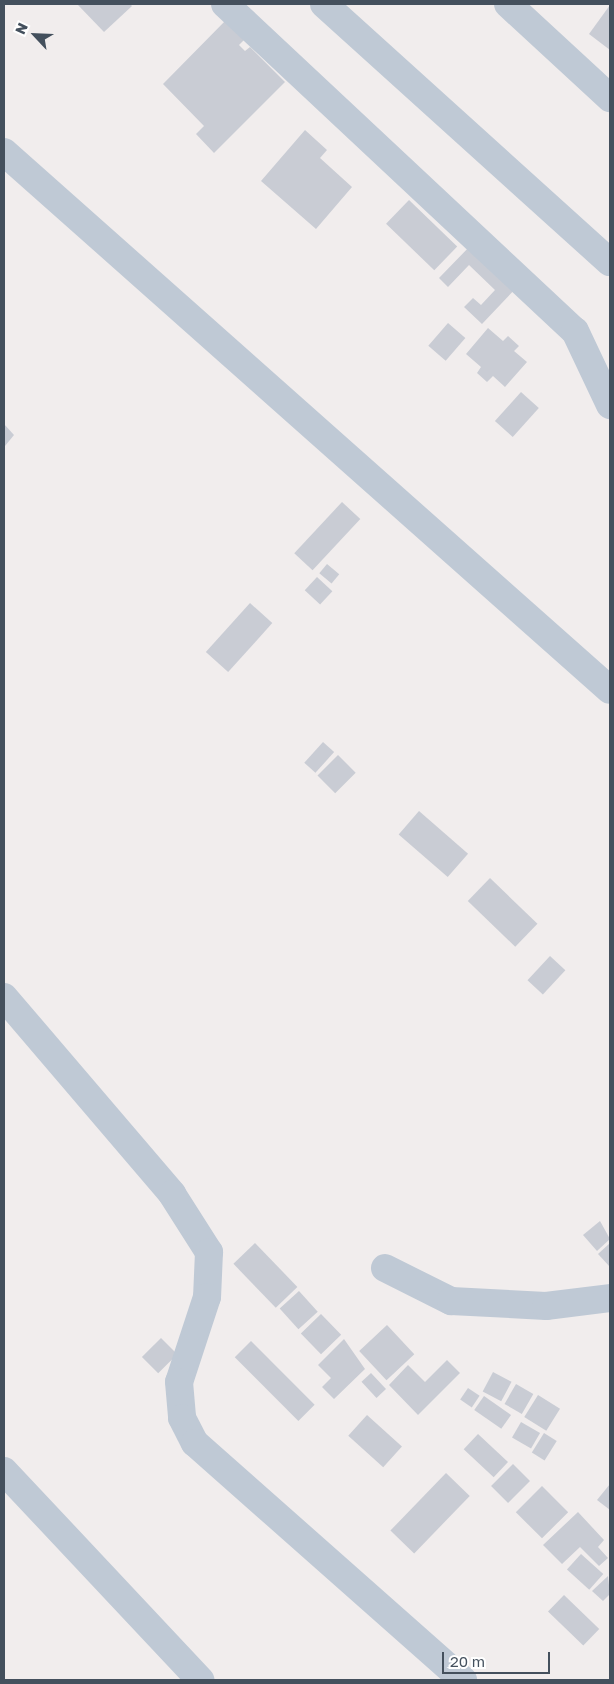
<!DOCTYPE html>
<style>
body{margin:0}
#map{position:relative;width:614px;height:1684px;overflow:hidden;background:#f1eded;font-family:"Golos Text",sans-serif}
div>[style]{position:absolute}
.building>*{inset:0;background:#c9ccd4;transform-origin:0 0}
.minor>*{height:28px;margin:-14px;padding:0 14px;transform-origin:14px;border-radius:14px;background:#bfc9d5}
span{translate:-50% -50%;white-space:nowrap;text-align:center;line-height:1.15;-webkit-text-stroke:4px #fff;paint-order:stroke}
.frame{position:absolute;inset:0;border:5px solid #44505d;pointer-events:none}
.north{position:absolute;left:10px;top:10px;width:50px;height:50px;-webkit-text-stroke:4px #fff;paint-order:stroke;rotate:295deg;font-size:14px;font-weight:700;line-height:20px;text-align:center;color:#44505d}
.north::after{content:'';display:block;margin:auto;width:18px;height:22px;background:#44505d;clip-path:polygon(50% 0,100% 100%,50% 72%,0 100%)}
.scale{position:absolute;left:442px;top:1652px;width:108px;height:22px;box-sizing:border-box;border:2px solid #44505d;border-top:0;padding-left:6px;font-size:15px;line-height:18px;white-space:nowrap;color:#44505d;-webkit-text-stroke:4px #fff;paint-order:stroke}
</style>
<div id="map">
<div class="building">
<i style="clip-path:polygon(77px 4px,130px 4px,132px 6px,104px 32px)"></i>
<i style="clip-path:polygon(610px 5px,610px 50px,589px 34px)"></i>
<i style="clip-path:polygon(228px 18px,247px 37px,239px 45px,245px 51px,250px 47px,285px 82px,214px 153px,196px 134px,204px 126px,163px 84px)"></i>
<i style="clip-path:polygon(305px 130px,327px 150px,320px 158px,352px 187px,316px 229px,261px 181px)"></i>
<i style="left:409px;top:200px;width:67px;height:33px;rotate:44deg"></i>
<i style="clip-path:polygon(472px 244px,517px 287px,482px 324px,464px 307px,473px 298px,481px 305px,495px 290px,469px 265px,448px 287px,439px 278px)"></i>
<i style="left:448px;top:323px;width:23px;height:30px;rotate:41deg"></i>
<i style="clip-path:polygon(488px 328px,503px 341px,508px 336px,519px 346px,514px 351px,527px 362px,505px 387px,493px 376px,487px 382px,477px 373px,481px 367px,466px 354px)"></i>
<i style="left:521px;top:392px;width:24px;height:39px;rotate:42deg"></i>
<i style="clip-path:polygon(4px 424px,14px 435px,5px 446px,4px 445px)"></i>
<i style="left:342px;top:502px;width:25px;height:70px;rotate:43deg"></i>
<i style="left:327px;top:564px;width:16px;height:12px;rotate:40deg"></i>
<i style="left:317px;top:577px;width:21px;height:18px;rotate:43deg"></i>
<i style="left:250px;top:603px;width:30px;height:66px;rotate:42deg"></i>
<i style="left:323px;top:742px;width:15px;height:28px;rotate:42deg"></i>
<i style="left:338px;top:755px;width:25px;height:29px;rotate:45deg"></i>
<i style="left:419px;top:811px;width:65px;height:31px;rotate:41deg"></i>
<i style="left:490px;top:878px;width:66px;height:32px;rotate:44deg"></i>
<i style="left:550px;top:956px;width:21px;height:33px;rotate:43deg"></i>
<i style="clip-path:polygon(600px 1221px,610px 1239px,597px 1251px,583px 1235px)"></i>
<i style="left:255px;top:1243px;width:61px;height:30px;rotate:46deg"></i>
<i style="clip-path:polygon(610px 1243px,610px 1267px,598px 1254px)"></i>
<i style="left:299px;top:1291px;width:28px;height:26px;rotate:48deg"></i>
<i style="left:321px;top:1314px;width:29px;height:28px;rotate:46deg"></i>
<i style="left:387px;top:1325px;width:40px;height:38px;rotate:47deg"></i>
<i style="left:161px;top:1338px;width:23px;height:27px;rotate:45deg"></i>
<i style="clip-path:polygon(344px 1339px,365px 1369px,334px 1399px,322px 1387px,331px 1378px,318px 1365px)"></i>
<i style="left:251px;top:1341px;width:90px;height:23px;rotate:45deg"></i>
<i style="clip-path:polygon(447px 1360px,460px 1373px,418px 1415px,389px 1385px,408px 1365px,425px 1382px)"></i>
<i style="left:493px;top:1372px;width:21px;height:22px;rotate:28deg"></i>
<i style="left:371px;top:1373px;width:22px;height:13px;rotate:47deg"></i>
<i style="left:516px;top:1384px;width:20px;height:23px;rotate:30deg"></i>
<i style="left:468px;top:1388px;width:14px;height:14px;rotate:34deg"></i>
<i style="left:538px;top:1395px;width:26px;height:26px;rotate:32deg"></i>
<i style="left:484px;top:1396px;width:33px;height:17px;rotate:35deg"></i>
<i style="left:367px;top:1415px;width:47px;height:28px;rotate:42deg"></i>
<i style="left:521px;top:1422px;width:22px;height:18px;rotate:30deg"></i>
<i style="left:544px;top:1433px;width:15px;height:23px;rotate:32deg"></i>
<i style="left:478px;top:1434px;width:41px;height:21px;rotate:43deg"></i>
<i style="left:513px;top:1464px;width:24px;height:31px;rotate:45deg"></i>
<i style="left:446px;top:1473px;width:33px;height:80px;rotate:44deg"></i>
<i style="clip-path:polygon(610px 1484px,610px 1510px,597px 1500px)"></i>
<i style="left:542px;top:1486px;width:37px;height:37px;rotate:45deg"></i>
<i style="clip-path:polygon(578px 1512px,604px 1540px,598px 1547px,608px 1558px,599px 1566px,580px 1547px,562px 1564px,543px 1545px)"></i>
<i style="left:581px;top:1554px;width:30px;height:21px;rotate:42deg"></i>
<i style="clip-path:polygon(608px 1576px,610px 1594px,603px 1601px,592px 1591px)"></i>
<i style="left:564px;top:1595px;width:49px;height:23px;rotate:44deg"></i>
</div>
<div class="minor">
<i style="left:225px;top:4px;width:479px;rotate:43.1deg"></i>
<i style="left:575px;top:331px;width:82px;rotate:64.7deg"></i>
<i style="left:324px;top:4px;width:385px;rotate:42.1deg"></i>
<i style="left:508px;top:4px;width:139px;rotate:42.7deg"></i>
<i style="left:4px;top:152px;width:810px;rotate:41.6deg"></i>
<i style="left:4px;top:997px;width:259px;rotate:49.5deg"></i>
<i style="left:172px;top:1194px;width:69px;rotate:57.5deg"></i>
<i style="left:209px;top:1252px;width:45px;rotate:92.5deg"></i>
<i style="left:207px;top:1297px;width:89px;rotate:108.2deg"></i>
<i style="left:179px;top:1382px;width:36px;rotate:85deg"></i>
<i style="left:182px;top:1418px;width:28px;rotate:63deg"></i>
<i style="left:195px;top:1443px;width:358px;rotate:41.5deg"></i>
<i style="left:385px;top:1268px;width:74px;rotate:26.6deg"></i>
<i style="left:451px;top:1301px;width:95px;rotate:3deg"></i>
<i style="left:546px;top:1306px;width:64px;rotate:-7.1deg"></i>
<i style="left:4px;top:1471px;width:287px;rotate:46.8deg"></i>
</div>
<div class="frame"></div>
<div class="north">N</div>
<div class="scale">20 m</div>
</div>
